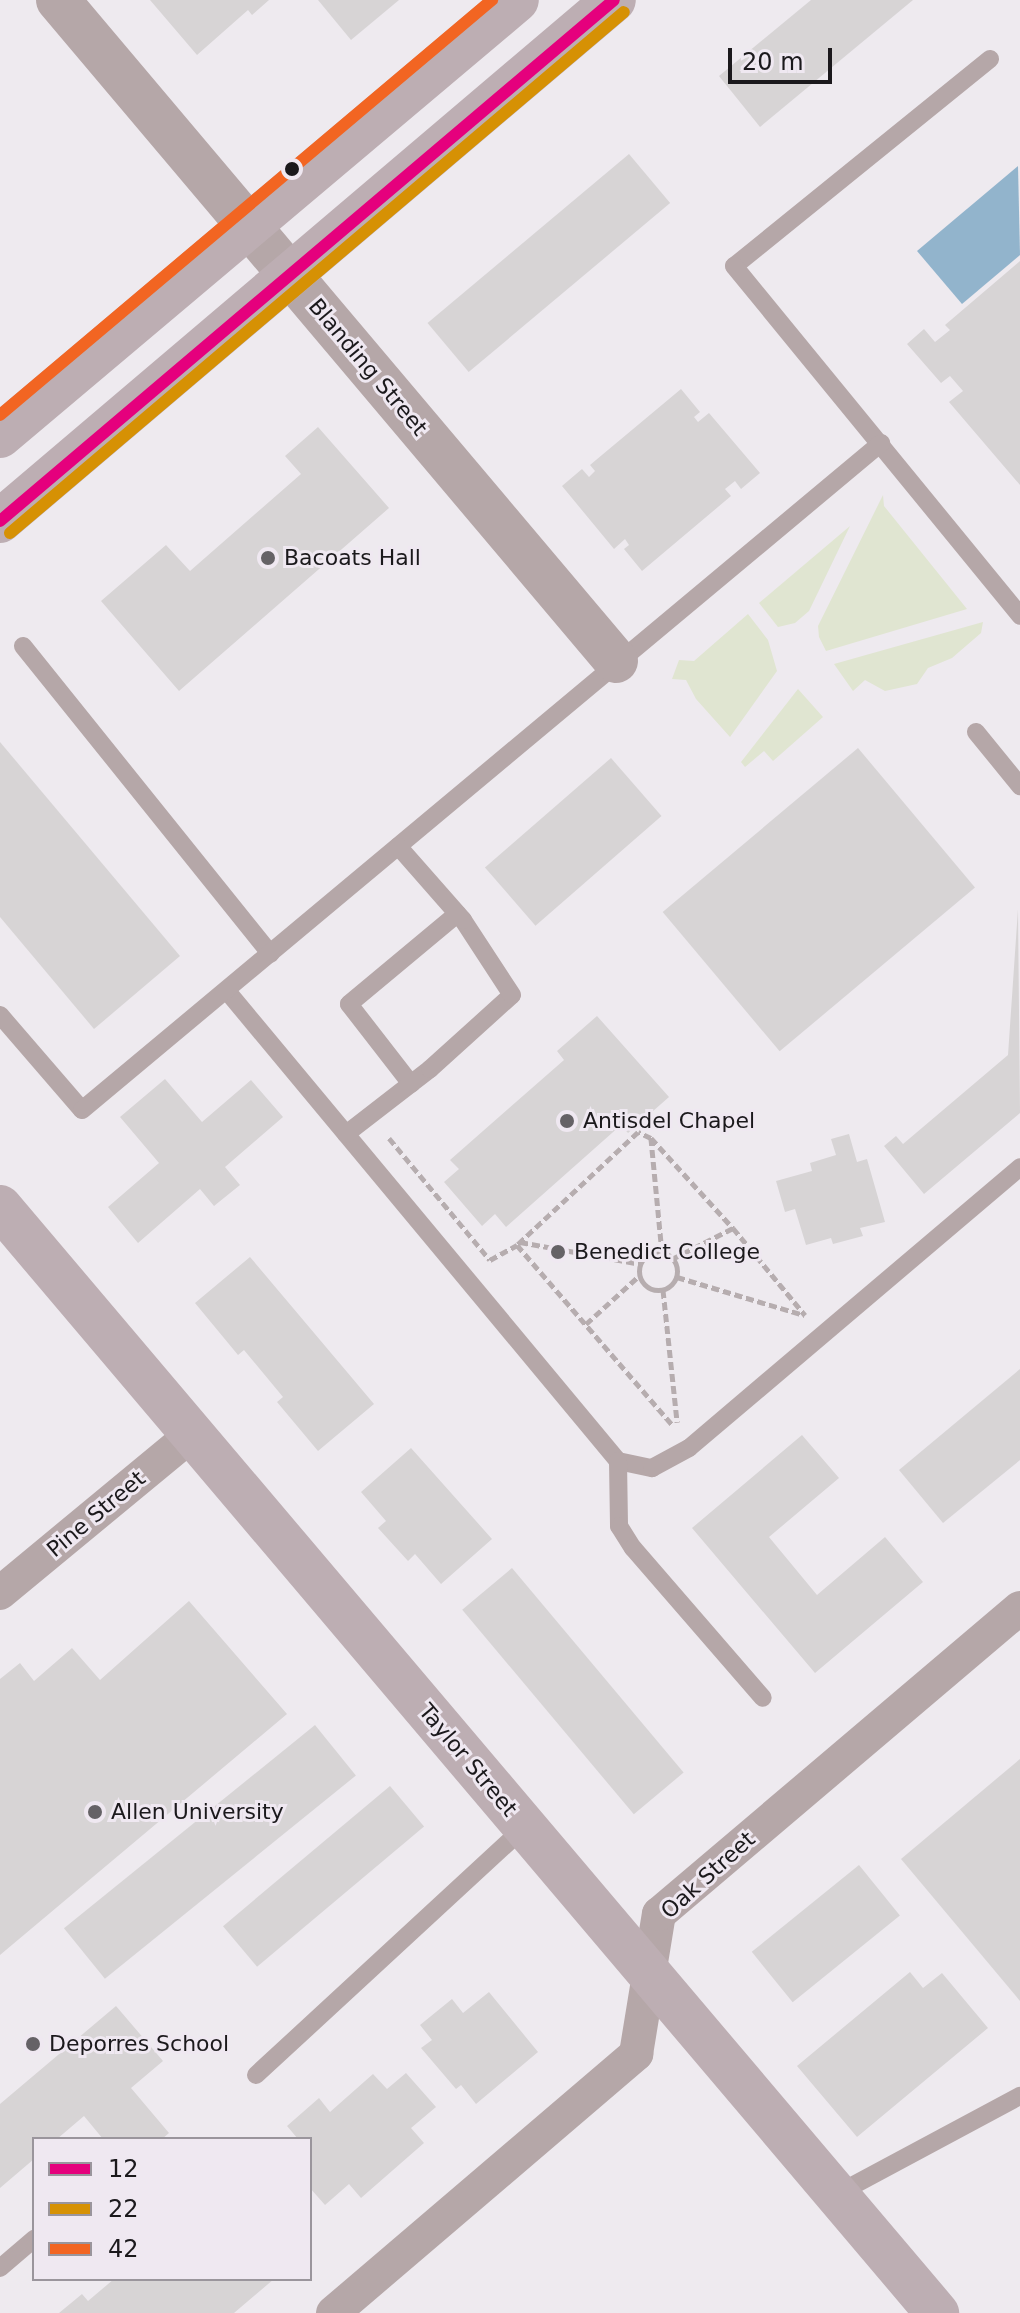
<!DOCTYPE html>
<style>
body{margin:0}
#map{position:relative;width:1020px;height:2313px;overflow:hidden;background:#eeeaef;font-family:"DejaVu Sans",sans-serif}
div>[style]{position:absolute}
.green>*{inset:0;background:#e0e5d1}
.water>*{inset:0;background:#92b4cc}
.building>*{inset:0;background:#d7d4d5;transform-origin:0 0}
.path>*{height:5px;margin-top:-2.5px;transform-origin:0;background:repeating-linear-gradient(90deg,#b6adaf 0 8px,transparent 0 12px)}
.path>.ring{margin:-2.5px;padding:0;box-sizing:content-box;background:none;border:5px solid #b6adaf;border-radius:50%}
.service>*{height:18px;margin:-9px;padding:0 9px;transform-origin:9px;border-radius:9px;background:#b5a7a8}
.minor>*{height:34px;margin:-17px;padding:0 17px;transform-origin:17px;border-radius:17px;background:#b5a7a8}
.tertiary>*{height:44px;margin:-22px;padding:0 22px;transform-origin:22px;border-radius:22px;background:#b5a7a8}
.secondary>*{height:44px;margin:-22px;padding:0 22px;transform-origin:22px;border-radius:22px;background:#bdaeb3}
.bus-1>*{height:12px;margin:-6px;padding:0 6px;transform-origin:6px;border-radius:6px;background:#e5007d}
.bus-2>*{height:12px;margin:-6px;padding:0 6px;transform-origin:6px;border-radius:6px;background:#d69104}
.bus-3>*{height:12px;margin:-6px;padding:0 6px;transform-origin:6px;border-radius:6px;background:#f26522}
.dots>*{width:22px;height:22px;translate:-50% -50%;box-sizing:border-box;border:4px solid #efe8f1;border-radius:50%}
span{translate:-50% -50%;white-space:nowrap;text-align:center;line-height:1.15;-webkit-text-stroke:6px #efe8f1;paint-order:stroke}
.street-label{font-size:22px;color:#1b191c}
.poi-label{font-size:22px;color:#1b191c}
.left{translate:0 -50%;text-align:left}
.legend{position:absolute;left:32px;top:2137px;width:280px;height:144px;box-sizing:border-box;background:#efe8f1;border:2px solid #9a959c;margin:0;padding:10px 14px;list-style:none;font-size:24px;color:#1b191c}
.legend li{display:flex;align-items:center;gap:16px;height:40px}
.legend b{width:40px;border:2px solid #9a959c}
.scale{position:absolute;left:728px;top:48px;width:104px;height:36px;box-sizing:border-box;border:4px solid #1b191c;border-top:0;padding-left:10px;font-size:24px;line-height:28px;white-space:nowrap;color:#1b191c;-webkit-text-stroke:6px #efe8f1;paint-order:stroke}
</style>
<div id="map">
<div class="green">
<i style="clip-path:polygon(883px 495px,884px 506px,967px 609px,826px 651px,819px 637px,818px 626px)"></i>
<i style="clip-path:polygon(850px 526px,809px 611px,795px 623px,778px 627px,759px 603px)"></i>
<i style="clip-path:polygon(748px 614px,768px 640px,777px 671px,730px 737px,696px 699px,686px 680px,672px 679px,679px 660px,694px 661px)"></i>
<i style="clip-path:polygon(983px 622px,981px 633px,952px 658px,928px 668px,917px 684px,885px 691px,865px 680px,853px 691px,834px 664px)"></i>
<i style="clip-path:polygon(798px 689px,823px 717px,773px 761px,764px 751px,745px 767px,741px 762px)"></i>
</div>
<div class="water">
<i style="clip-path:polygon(1018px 166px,1020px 255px,962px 304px,917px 251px)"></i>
</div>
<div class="building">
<i style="clip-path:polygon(150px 0,269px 0,252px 15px,248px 10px,197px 55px)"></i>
<i style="clip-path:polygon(318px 0,399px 0,351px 40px)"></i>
<i style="clip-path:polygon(811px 0,913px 0,760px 127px,719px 76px)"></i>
<i style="left:629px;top:154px;width:64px;height:263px;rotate:50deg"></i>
<i style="clip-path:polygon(1020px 261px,1020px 485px,949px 402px,963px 391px,950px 376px,941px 383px,907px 344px,924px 329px,935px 342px,950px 330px,945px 325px)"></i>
<i style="clip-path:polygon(681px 389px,700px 412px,694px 417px,698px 422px,709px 413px,760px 473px,741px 489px,735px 481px,725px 489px,731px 496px,642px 571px,624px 549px,629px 545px,625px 539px,614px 549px,562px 486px,582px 469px,589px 477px,595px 471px,590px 465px)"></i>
<i style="clip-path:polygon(318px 427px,389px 508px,179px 691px,101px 601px,166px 545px,190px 571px,301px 474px,285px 456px)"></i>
<i style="clip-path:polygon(0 742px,180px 956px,94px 1029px,0 917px)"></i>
<i style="left:858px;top:748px;width:182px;height:255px;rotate:50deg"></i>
<i style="left:611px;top:758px;width:77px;height:167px;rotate:49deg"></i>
<i style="clip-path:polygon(1018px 909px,1020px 1113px,924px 1194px,884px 1146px,896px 1136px,903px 1144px,1008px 1055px)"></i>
<i style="clip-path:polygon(597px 1016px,669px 1097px,628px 1133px,621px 1125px,506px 1227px,495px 1214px,482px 1226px,444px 1182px,459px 1169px,450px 1160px,564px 1060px,557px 1051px)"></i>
<i style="clip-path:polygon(165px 1079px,202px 1122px,251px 1080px,283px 1117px,225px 1167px,240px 1185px,214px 1206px,200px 1189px,138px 1243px,108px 1207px,159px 1163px,120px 1117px)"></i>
<i style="clip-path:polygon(849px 1134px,857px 1162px,867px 1159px,885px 1222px,860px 1228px,863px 1236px,833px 1244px,831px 1238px,806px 1245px,795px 1209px,785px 1212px,776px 1181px,812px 1171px,810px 1163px,836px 1155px,831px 1139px)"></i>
<i style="clip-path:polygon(250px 1257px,374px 1404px,318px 1451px,277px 1402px,283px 1397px,244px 1350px,238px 1355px,195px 1303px)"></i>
<i style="clip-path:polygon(1020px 1369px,1020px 1460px,943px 1523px,899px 1470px)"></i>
<i style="clip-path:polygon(802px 1435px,839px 1478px,769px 1537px,817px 1595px,885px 1537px,923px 1582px,815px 1673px,692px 1528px)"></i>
<i style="clip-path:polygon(411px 1448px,492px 1539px,441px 1584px,415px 1554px,408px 1561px,378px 1528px,386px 1521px,361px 1492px)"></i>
<i style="left:512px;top:1568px;width:267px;height:65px;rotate:50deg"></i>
<i style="clip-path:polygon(189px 1601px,287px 1714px,0 1955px,0 1679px,20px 1663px,34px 1681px,72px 1648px,100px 1680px)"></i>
<i style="left:315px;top:1725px;width:65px;height:323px;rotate:51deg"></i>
<i style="clip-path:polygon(1020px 1759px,1020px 2001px,901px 1859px)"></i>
<i style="left:390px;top:1786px;width:53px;height:218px;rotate:50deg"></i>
<i style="left:859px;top:1865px;width:65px;height:138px;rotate:51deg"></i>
<i style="clip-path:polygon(910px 1972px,923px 1988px,942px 1973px,988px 2028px,857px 2137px,797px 2066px)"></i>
<i style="clip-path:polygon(489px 1992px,538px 2052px,476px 2104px,461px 2085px,456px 2089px,421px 2048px,432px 2040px,420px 2025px,452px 1999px,463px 2013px)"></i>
<i style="clip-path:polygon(116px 2006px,163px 2061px,131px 2088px,169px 2133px,162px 2139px,103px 2139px,84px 2116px,57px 2139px,34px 2139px,34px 2159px,0 2188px,0 2104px)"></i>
<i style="clip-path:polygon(406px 2073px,436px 2107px,411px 2128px,424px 2143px,361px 2198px,349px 2184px,325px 2205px,310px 2188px,310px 2139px,298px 2139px,287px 2126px,319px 2098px,330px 2112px,373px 2074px,387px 2089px)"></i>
<i style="clip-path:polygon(114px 2279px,274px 2279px,234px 2313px,59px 2313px,82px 2294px,88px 2301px)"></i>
</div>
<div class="path">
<i style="left:389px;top:1138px;width:158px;rotate:50.4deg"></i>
<i style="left:490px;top:1260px;width:31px;rotate:-29deg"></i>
<i style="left:651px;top:1138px;width:14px;rotate:-155deg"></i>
<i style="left:638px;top:1132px;width:166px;rotate:137deg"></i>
<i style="left:517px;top:1245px;width:239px;rotate:49.2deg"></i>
<i style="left:520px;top:1242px;width:123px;rotate:10.3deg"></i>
<i class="ring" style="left:639px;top:1252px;width:33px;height:33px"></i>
<i style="left:662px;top:1253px;width:116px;rotate:-95.5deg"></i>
<i style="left:651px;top:1138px;width:122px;rotate:47.7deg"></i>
<i style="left:672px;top:1259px;width:68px;rotate:-26.9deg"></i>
<i style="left:733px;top:1228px;width:113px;rotate:50.4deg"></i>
<i style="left:677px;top:1277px;width:133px;rotate:16.7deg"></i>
<i style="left:663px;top:1290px;width:133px;rotate:83.9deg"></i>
<i style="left:586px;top:1324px;width:73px;rotate:-42.2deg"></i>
</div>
<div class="service">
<i style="left:990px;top:59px;width:329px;rotate:141deg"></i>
<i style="left:734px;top:266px;width:452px;rotate:50.7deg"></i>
<i style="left:23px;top:646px;width:395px;rotate:51.2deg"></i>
<i style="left:976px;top:732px;width:70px;rotate:50.8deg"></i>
<i style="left:227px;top:991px;width:611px;rotate:50.24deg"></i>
<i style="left:618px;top:1461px;width:35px;rotate:12deg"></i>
<i style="left:652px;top:1468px;width:42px;rotate:-28.4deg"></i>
<i style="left:689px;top:1448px;width:434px;rotate:-40.3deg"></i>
<i style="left:0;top:1015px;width:125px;rotate:49.2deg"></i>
<i style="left:82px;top:1110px;width:1041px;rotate:-39.85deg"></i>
<i style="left:411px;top:1084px;width:101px;rotate:-127.8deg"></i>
<i style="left:349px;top:1004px;width:141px;rotate:-39.8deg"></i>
<i style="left:346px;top:1134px;width:106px;rotate:-37.7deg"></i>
<i style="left:430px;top:1069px;width:110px;rotate:-42.1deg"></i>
<i style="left:512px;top:995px;width:90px;rotate:-123.2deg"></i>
<i style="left:463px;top:920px;width:98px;rotate:-131.3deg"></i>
<i style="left:618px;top:1461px;width:65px;rotate:89.1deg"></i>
<i style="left:619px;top:1526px;width:26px;rotate:58deg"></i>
<i style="left:633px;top:1548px;width:198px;rotate:49.1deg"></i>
<i style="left:256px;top:2075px;width:366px;rotate:-42.7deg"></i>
<i style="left:837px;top:2194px;width:208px;rotate:-28.2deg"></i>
<i style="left:0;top:2268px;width:45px;rotate:-40.5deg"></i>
</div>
<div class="minor">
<i style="left:0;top:1593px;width:249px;rotate:-39.6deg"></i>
<i style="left:333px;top:2313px;width:399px;rotate:-40.5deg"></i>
<i style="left:636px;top:2054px;width:142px;rotate:-80.7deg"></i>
<i style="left:659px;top:1914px;width:473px;rotate:-40.3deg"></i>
</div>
<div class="tertiary">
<i style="left:58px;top:0;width:865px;rotate:49.83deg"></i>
</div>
<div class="secondary">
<i style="left:0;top:436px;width:676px;rotate:-40.14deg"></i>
<i style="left:0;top:521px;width:805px;rotate:-40.32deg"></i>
<i style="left:0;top:1207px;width:1450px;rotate:49.73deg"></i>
</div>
<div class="bus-1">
<i style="left:0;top:521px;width:805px;rotate:-40.32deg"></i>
</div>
<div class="bus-2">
<i style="left:10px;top:533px;width:805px;rotate:-40.32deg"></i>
</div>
<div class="bus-3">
<i style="left:0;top:415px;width:644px;rotate:-40.15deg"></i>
</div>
<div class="dots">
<i style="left:292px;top:169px;background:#1b191c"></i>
<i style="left:268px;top:558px;background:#656266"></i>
<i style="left:567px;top:1121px;background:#656266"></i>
<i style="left:558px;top:1252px;background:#656266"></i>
<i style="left:95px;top:1812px;background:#656266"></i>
<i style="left:33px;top:2044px;background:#656266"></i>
</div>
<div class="street-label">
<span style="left:368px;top:367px;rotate:50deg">Blanding Street</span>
<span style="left:96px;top:1514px;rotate:-40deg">Pine Street</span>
<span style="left:468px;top:1760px;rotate:50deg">Taylor Street</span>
<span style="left:708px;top:1875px;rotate:-42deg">Oak Street</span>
</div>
<div class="poi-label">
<span class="left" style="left:284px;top:558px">Bacoats Hall</span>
<span class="left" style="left:583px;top:1121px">Antisdel Chapel</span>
<span class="left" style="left:574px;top:1252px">Benedict College</span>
<span class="left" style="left:111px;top:1812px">Allen University</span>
<span class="left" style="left:49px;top:2044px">Deporres School</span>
</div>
<ul class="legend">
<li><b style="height:10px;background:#e5007d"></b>12</li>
<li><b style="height:10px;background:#d69104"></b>22</li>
<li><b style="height:10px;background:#f26522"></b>42</li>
</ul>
<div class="scale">20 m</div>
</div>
